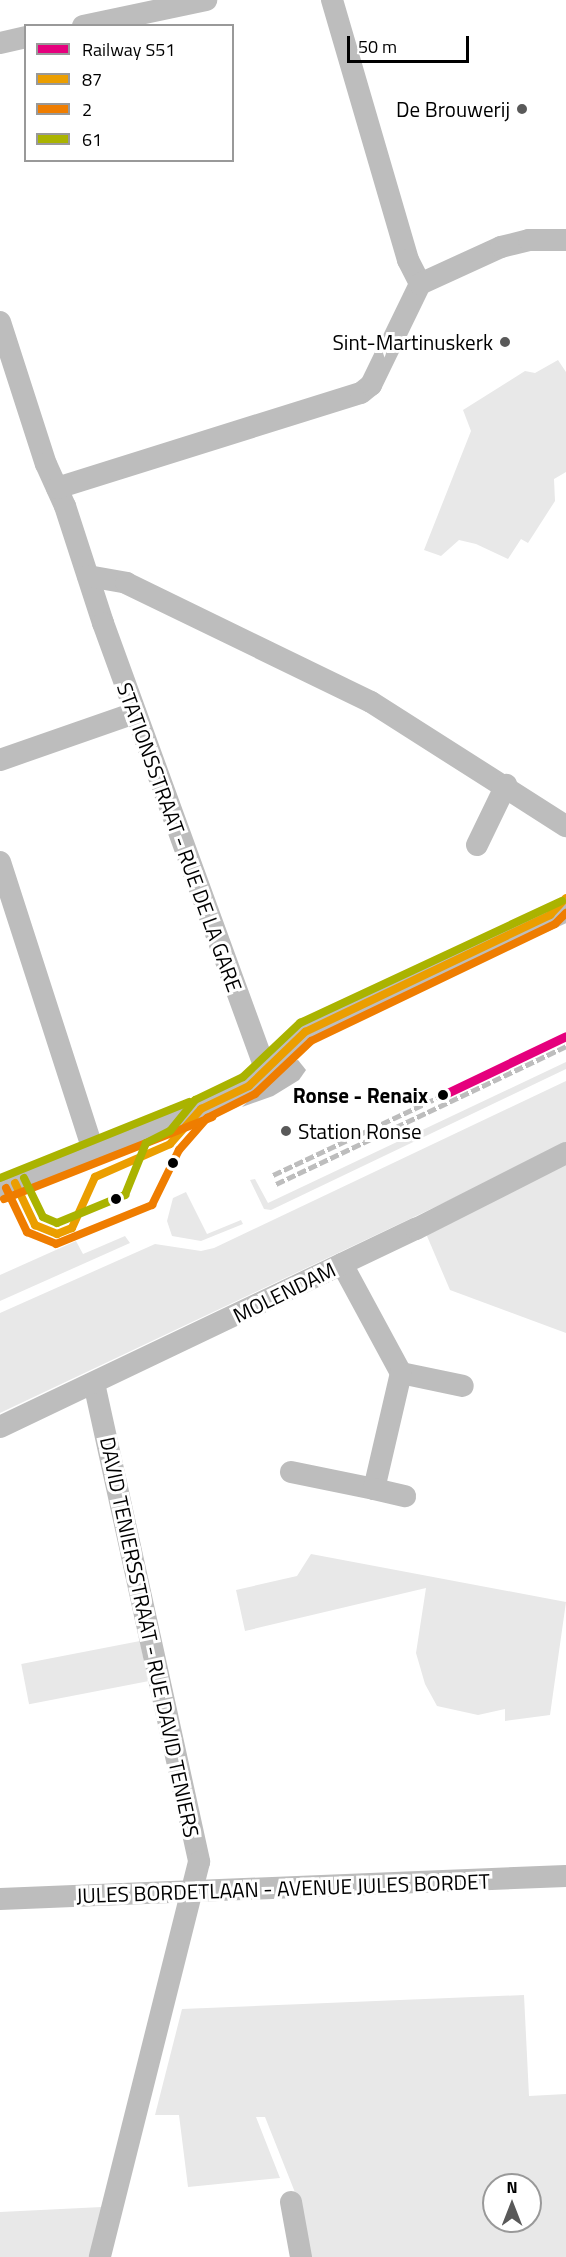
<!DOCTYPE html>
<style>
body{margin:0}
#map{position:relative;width:566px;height:2257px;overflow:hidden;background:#fff;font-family:"Titillium Web",sans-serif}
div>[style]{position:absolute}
.green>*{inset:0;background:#e8e8e8;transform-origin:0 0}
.water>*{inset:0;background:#bababa}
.minor>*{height:22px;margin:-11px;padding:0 11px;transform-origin:11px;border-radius:11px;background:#bdbdbd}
.rail>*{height:4.5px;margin-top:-2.25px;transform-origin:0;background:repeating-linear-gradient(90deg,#bdbdbd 0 9px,transparent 0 12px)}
.bus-1>*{height:8px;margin:-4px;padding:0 4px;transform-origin:4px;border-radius:4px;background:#eb9e00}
.bus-2>*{height:8px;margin:-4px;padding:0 4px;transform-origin:4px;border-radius:4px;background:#ef7d00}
.bus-3>*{height:8px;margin:-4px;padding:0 4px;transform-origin:4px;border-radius:4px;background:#aab300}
.rail-1>*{height:9px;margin:-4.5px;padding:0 4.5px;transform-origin:4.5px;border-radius:4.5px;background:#e5007d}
.dots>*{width:16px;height:16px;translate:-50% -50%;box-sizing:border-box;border:3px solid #fff;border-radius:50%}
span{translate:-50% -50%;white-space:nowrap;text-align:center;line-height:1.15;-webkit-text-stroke:6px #fff;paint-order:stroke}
.poi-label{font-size:21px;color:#000}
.right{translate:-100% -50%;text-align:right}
.left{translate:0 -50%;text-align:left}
.street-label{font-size:21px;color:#000}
.stop-label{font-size:21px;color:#000;font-weight:700}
.legend{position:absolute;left:24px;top:24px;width:210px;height:138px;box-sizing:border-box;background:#fff;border:2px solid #999;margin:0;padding:8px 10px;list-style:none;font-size:18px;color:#000}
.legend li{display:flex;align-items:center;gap:12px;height:30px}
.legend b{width:30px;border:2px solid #999}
.north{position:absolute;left:482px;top:2173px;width:60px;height:60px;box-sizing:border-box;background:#fff;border:2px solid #999;border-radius:50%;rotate:0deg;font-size:16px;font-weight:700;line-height:24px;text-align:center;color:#000}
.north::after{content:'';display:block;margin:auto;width:21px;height:27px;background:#595959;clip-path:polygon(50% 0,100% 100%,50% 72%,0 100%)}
.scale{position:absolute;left:347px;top:36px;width:122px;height:27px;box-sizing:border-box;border:3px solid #000;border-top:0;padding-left:8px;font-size:18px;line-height:21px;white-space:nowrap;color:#000;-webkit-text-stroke:4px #fff;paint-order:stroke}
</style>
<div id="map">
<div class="green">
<i style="clip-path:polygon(558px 360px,566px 372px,566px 472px,554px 479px,555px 501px,528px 543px,521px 539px,508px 559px,476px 544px,459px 540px,441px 556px,424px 550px,471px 431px,463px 410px,525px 371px,535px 373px)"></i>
<i style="clip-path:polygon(566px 1062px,566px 1069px,271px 1210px,264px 1209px,250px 1180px,255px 1179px,268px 1203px)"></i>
<i style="clip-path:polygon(566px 1081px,566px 1145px,0 1413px,0 1313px,155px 1244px,201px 1251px,214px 1248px)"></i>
<i style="clip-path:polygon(566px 1162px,566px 1333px,450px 1290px,424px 1229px)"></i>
<i style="clip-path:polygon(186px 1192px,207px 1234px,241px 1220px,243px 1224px,201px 1241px,172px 1236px,167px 1221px,173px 1198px)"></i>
<i style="clip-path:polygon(125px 1236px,130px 1243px,0 1301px,0 1275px,76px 1241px,83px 1254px)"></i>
<i style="clip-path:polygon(311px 1554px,566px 1602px,550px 1715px,505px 1721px,505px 1709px,478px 1715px,437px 1706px,425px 1684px,416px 1653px,426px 1588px,245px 1631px,236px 1590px,297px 1576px)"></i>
<i style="left:140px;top:1641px;width:41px;height:121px;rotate:79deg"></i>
<i style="clip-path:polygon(evenodd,524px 1995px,529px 2096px,566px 2094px,566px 2257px,309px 2257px,300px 2205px,265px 2117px,256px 2117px,280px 2178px,188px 2187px,179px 2115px,155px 2115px,182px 2009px,524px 1995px,494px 2185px,530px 2185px,530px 2221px,494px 2221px,494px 2185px)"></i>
<i style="clip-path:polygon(102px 2207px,89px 2257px,0 2257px,0 2212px)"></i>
</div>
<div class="water">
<i style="clip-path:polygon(298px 1060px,306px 1070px,299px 1080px,273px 1096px,242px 1107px,288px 1062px)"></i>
</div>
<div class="minor">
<i style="left:332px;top:0;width:271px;rotate:73.7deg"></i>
<i style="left:408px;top:260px;width:27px;rotate:63deg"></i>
<i style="left:83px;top:26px;width:126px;rotate:-11.9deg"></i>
<i style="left:0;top:43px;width:27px;rotate:-13deg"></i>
<i style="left:0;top:322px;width:149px;rotate:72.1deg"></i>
<i style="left:46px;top:464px;width:46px;rotate:65.7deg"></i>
<i style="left:65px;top:506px;width:123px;rotate:72deg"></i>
<i style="left:103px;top:623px;width:477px;rotate:70deg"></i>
<i style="left:57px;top:488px;width:318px;rotate:-17.4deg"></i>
<i style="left:361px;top:393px;width:13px;rotate:-39deg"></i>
<i style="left:371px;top:385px;width:112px;rotate:-64.1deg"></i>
<i style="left:420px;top:284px;width:89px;rotate:-24.6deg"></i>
<i style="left:501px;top:247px;width:29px;rotate:-14deg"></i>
<i style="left:529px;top:240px;width:37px"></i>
<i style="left:88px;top:576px;width:39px;rotate:10deg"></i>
<i style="left:126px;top:583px;width:272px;rotate:25.9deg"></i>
<i style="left:371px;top:702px;width:231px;rotate:32.5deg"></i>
<i style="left:0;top:760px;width:143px;rotate:-19.2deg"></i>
<i style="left:477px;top:845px;width:67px;rotate:-64.2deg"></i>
<i style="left:0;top:862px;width:303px;rotate:72.1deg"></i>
<i style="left:0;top:1189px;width:250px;rotate:-21.6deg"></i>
<i style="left:232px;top:1097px;width:20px;rotate:-33deg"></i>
<i style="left:249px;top:1086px;width:88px;rotate:-43.2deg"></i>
<i style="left:313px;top:1026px;width:278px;rotate:-24.4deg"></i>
<i style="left:342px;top:1264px;width:124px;rotate:61.6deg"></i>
<i style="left:401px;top:1373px;width:63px;rotate:11.8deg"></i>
<i style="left:94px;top:1383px;width:490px;rotate:77.6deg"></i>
<i style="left:199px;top:1862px;width:407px;rotate:104.1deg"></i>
<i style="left:0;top:1427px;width:461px;rotate:-25.5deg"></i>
<i style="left:416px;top:1229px;width:168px;rotate:-26.9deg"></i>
<i style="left:291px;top:1472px;width:85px;rotate:11.6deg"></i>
<i style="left:374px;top:1489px;width:119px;rotate:-76.9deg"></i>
<i style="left:374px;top:1489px;width:32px;rotate:13deg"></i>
<i style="left:0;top:1899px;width:566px;rotate:-2.33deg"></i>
<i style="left:291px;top:2202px;width:56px;rotate:79.7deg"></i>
</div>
<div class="rail">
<i style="left:273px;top:1175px;width:188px;rotate:-25.2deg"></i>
<i style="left:276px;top:1184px;width:321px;rotate:-25.4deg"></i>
</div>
<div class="bus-1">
<i style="left:15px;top:1183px;width:47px;rotate:64.5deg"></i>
<i style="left:35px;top:1225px;width:24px;rotate:22deg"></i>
<i style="left:57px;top:1234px;width:16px;rotate:-22deg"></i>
<i style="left:72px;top:1228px;width:56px;rotate:-65.7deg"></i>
<i style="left:95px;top:1177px;width:82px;rotate:-23.7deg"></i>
<i style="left:170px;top:1144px;width:47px;rotate:-48.5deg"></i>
<i style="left:201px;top:1109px;width:53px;rotate:-25.6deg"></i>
<i style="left:249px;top:1086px;width:78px;rotate:-44deg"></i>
<i style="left:305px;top:1032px;width:272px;rotate:-25.5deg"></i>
<i style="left:550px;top:915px;width:23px;rotate:-47deg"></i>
</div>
<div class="bus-2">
<i style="left:6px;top:1188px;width:49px;rotate:64.5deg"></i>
<i style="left:27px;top:1232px;width:31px;rotate:22deg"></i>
<i style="left:56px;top:1244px;width:104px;rotate:-22.1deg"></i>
<i style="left:152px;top:1205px;width:61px;rotate:-63.9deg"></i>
<i style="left:179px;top:1150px;width:43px;rotate:-48.8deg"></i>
<i style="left:207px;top:1118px;width:54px;rotate:-26.6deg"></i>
<i style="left:255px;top:1094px;width:77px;rotate:-43.4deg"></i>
<i style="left:311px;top:1041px;width:271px;rotate:-25.6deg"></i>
<i style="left:555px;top:924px;width:16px;rotate:-45deg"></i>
<i style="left:4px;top:1199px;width:224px;rotate:-21.5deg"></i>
</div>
<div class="bus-3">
<i style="left:0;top:1178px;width:204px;rotate:-21.9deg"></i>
<i style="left:24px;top:1178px;width:43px;rotate:64deg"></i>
<i style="left:43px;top:1217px;width:15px;rotate:23deg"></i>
<i style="left:57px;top:1223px;width:74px;rotate:-22.4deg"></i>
<i style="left:125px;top:1195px;width:56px;rotate:-68deg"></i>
<i style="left:146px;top:1143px;width:27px;rotate:-27deg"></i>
<i style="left:170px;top:1131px;width:40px;rotate:-51deg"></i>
<i style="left:195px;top:1100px;width:53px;rotate:-25.6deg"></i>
<i style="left:243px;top:1077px;width:79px;rotate:-43.5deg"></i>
<i style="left:300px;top:1023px;width:289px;rotate:-25deg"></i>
</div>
<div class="rail-1">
<i style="left:443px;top:1095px;width:136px;rotate:-25.6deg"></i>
</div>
<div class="dots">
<i style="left:522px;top:109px;background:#595959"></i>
<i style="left:505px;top:342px;background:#595959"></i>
<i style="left:443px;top:1095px;background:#000"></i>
<i style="left:286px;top:1131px;background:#595959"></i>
<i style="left:173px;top:1163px;background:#000"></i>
<i style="left:116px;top:1199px;background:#000"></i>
</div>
<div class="poi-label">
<span class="right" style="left:510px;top:109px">De Brouwerij</span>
<span class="right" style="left:493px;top:342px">Sint-Martinuskerk</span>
<span class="left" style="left:298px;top:1131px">Station Ronse</span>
</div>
<div class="street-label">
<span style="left:180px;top:837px;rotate:70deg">STATIONSSTRAAT - RUE DE LA GARE</span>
<span style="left:284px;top:1292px;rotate:-26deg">MOLENDAM</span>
<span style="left:150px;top:1637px;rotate:78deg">DAVID TENIERSSTRAAT - RUE DAVID TENIERS</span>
<span style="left:283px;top:1888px;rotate:-2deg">JULES BORDETLAAN - AVENUE JULES BORDET</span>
</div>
<div class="stop-label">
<span class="right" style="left:428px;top:1095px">Ronse - Renaix</span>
</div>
<ul class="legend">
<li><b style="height:8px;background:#e5007d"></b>Railway S51</li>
<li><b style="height:8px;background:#eb9e00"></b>87</li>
<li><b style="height:8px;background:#ef7d00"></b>2</li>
<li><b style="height:8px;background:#aab300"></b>61</li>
</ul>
<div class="north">N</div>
<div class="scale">50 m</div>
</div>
